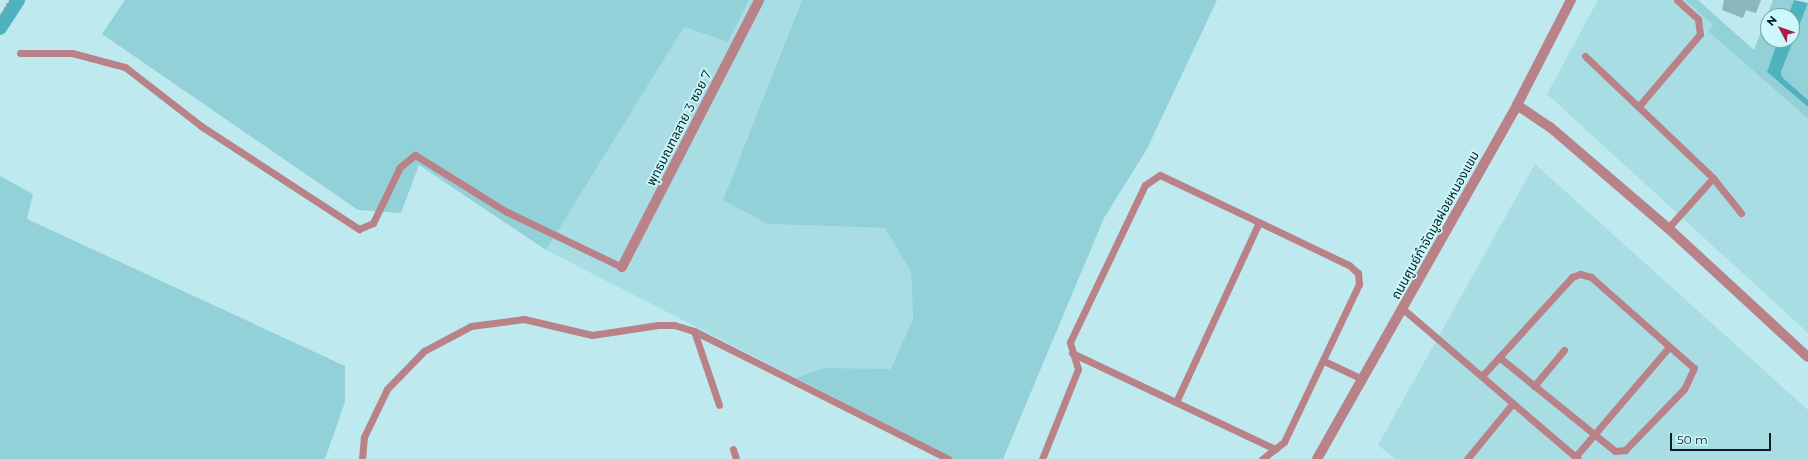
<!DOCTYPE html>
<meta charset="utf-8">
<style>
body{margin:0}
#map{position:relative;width:1808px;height:459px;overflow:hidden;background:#beeaef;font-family:Montserrat,"Noto Sans Thai",sans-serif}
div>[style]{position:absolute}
.built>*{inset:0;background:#a8dde3}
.green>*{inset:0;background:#93d1d8}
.water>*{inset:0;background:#4eb3be}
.canal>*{height:14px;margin:-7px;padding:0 7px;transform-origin:7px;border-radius:7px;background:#4eb3be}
.building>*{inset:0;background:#8bb6ba}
.path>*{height:2.5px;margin-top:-1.25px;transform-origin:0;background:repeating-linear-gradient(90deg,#799a9e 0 2px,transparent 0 5px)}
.service>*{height:7px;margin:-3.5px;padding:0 3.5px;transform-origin:3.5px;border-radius:3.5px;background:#b98188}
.minor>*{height:10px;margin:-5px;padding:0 5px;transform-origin:5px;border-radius:5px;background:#b98188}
span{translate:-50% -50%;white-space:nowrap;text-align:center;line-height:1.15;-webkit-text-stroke:3.5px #cbf8fc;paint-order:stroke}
.street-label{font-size:13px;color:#0c1d1f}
.north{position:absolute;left:1760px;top:8px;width:40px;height:40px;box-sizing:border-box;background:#cbf8fc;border:1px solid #7fa0a4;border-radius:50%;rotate:311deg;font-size:11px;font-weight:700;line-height:16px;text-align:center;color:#0c1d1f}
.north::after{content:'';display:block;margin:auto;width:14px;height:18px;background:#b01d4a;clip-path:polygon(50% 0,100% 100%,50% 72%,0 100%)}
.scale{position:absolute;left:1670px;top:433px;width:101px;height:18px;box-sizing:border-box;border:2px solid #0c1d1f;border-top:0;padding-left:5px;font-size:12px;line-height:14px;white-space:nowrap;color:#0c1d1f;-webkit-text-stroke:3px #cbf8fc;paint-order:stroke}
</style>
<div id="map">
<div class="built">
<i style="clip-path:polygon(749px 0,802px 0,723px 200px,767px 224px,885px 228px,911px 272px,913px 319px,891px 370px,824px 368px,796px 378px,546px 250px,684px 27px,728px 42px)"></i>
<i style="clip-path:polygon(1598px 0,1685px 0,1713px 25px,1708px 31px,1808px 119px,1808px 333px,1547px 94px)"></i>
<i style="clip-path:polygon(1535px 164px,1808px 410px,1808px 459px,1395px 459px,1378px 445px)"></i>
</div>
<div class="green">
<i style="clip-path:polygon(125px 0,749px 0,728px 42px,684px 27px,546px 250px,419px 165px,401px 213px,358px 210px,102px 34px)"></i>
<i style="clip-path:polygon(802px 0,1217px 0,1147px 149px,1104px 218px,1003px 459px,954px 459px,796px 378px,824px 368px,891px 369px,913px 319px,911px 272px,885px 228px,767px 224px,723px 200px)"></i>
<i style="clip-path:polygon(1685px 0,1698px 0,1754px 50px,1773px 0,1794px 0,1788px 16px,1768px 16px,1768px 40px,1778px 40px,1767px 72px,1808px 107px,1808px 119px,1708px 31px,1713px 25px)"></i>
<i style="clip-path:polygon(1808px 3px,1808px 100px,1782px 77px,1781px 72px)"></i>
<i style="clip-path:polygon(0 176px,33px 194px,27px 219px,345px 366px,345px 402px,325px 459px,0 459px)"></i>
</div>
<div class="water">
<i style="clip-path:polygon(1794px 0,1808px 3px,1781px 72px,1782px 77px,1808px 100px,1808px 107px,1767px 72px,1778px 40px,1792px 40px,1792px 16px,1788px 16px)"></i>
</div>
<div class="canal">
<i style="left:0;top:28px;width:33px;rotate:-57deg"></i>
</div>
<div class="building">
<i style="clip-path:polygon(1724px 0,1761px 0,1756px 13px,1746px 10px,1743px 18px,1722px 10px)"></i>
</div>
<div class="path">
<i style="left:0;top:18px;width:21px;rotate:-61deg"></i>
</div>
<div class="service">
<i style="left:20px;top:53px;width:52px"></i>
<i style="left:72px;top:53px;width:55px;rotate:14.8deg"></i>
<i style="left:125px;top:67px;width:96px;rotate:37.8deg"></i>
<i style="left:201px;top:126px;width:189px;rotate:33.1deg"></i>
<i style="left:359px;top:229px;width:15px;rotate:-23deg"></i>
<i style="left:373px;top:223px;width:62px;rotate:-64.3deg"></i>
<i style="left:400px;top:167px;width:19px;rotate:-39deg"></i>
<i style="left:415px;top:155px;width:108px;rotate:31.8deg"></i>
<i style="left:507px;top:212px;width:127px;rotate:25.6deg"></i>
<i style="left:1585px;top:56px;width:177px;rotate:43.6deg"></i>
<i style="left:1713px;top:178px;width:67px;rotate:132deg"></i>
<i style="left:1639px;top:106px;width:94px;rotate:-49.7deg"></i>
<i style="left:1700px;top:34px;width:15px;rotate:-98deg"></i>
<i style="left:1698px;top:19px;width:28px;rotate:-138deg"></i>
<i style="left:1713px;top:178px;width:45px;rotate:51.3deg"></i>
<i style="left:1403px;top:309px;width:230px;rotate:40.6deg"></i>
<i style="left:694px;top:331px;width:78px;rotate:71.3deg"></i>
<i style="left:1072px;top:353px;width:225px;rotate:25.3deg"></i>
<i style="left:1324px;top:361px;width:42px;rotate:25.3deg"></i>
<i style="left:1482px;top:376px;width:134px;rotate:-47.7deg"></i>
<i style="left:1572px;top:277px;width:9px;rotate:-21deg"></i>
<i style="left:1580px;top:274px;width:11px;rotate:15deg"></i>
<i style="left:1591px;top:277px;width:137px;rotate:41.5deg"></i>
<i style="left:1694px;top:368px;width:23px;rotate:115deg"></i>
<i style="left:1684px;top:389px;width:85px;rotate:134deg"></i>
<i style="left:1625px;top:450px;width:10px;rotate:174deg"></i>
<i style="left:1615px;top:451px;width:149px;rotate:-141deg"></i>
<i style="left:1534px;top:386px;width:47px;rotate:-50.2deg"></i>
<i style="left:1176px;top:402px;width:198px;rotate:-65.2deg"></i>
<i style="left:733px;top:449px;width:10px;rotate:73deg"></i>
<i style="left:1575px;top:457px;width:145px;rotate:-49.5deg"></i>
<i style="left:362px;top:459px;width:22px;rotate:-85deg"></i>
<i style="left:364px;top:437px;width:53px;rotate:-64.4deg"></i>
<i style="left:387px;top:389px;width:53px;rotate:-45.8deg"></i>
<i style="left:424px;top:351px;width:53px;rotate:-28deg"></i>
<i style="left:471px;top:326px;width:53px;rotate:-7.5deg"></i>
<i style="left:524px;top:319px;width:70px;rotate:13.2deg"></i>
<i style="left:592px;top:335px;width:67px;rotate:-8.6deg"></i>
<i style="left:658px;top:325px;width:16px"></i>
<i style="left:674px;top:325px;width:21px;rotate:17deg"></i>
<i style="left:694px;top:331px;width:285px;rotate:26.7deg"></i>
<i style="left:1042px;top:459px;width:97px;rotate:-68.2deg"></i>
<i style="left:1078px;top:369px;width:28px;rotate:-107deg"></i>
<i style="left:1070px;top:342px;width:174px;rotate:-64.5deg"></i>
<i style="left:1145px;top:185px;width:18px;rotate:-34deg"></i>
<i style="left:1160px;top:175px;width:209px;rotate:25.5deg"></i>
<i style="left:1349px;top:265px;width:12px;rotate:42deg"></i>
<i style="left:1358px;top:273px;width:11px;rotate:85deg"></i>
<i style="left:1359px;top:284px;width:175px;rotate:115.4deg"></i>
<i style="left:1284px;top:442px;width:28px;rotate:142deg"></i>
<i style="left:1467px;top:459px;width:72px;rotate:-50.6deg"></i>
</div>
<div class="minor">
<i style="left:1517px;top:105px;width:40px;rotate:34deg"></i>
<i style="left:1550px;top:127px;width:155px;rotate:40.6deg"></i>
<i style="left:1668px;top:228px;width:190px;rotate:42.7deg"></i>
<i style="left:622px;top:267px;width:300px;rotate:-62.8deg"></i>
<i style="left:1317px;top:459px;width:407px;rotate:-60.5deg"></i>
<i style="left:1517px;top:105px;width:118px;rotate:-62.8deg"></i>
</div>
<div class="street-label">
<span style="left:679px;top:128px;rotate:-63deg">พุทธมณฑลสาย 3 ซอย 7</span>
<span style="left:1435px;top:225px;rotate:-61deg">ถนนศูนย์กำจัดมูลฝอยหนองแขม</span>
</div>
<div class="north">N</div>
<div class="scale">50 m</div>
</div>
